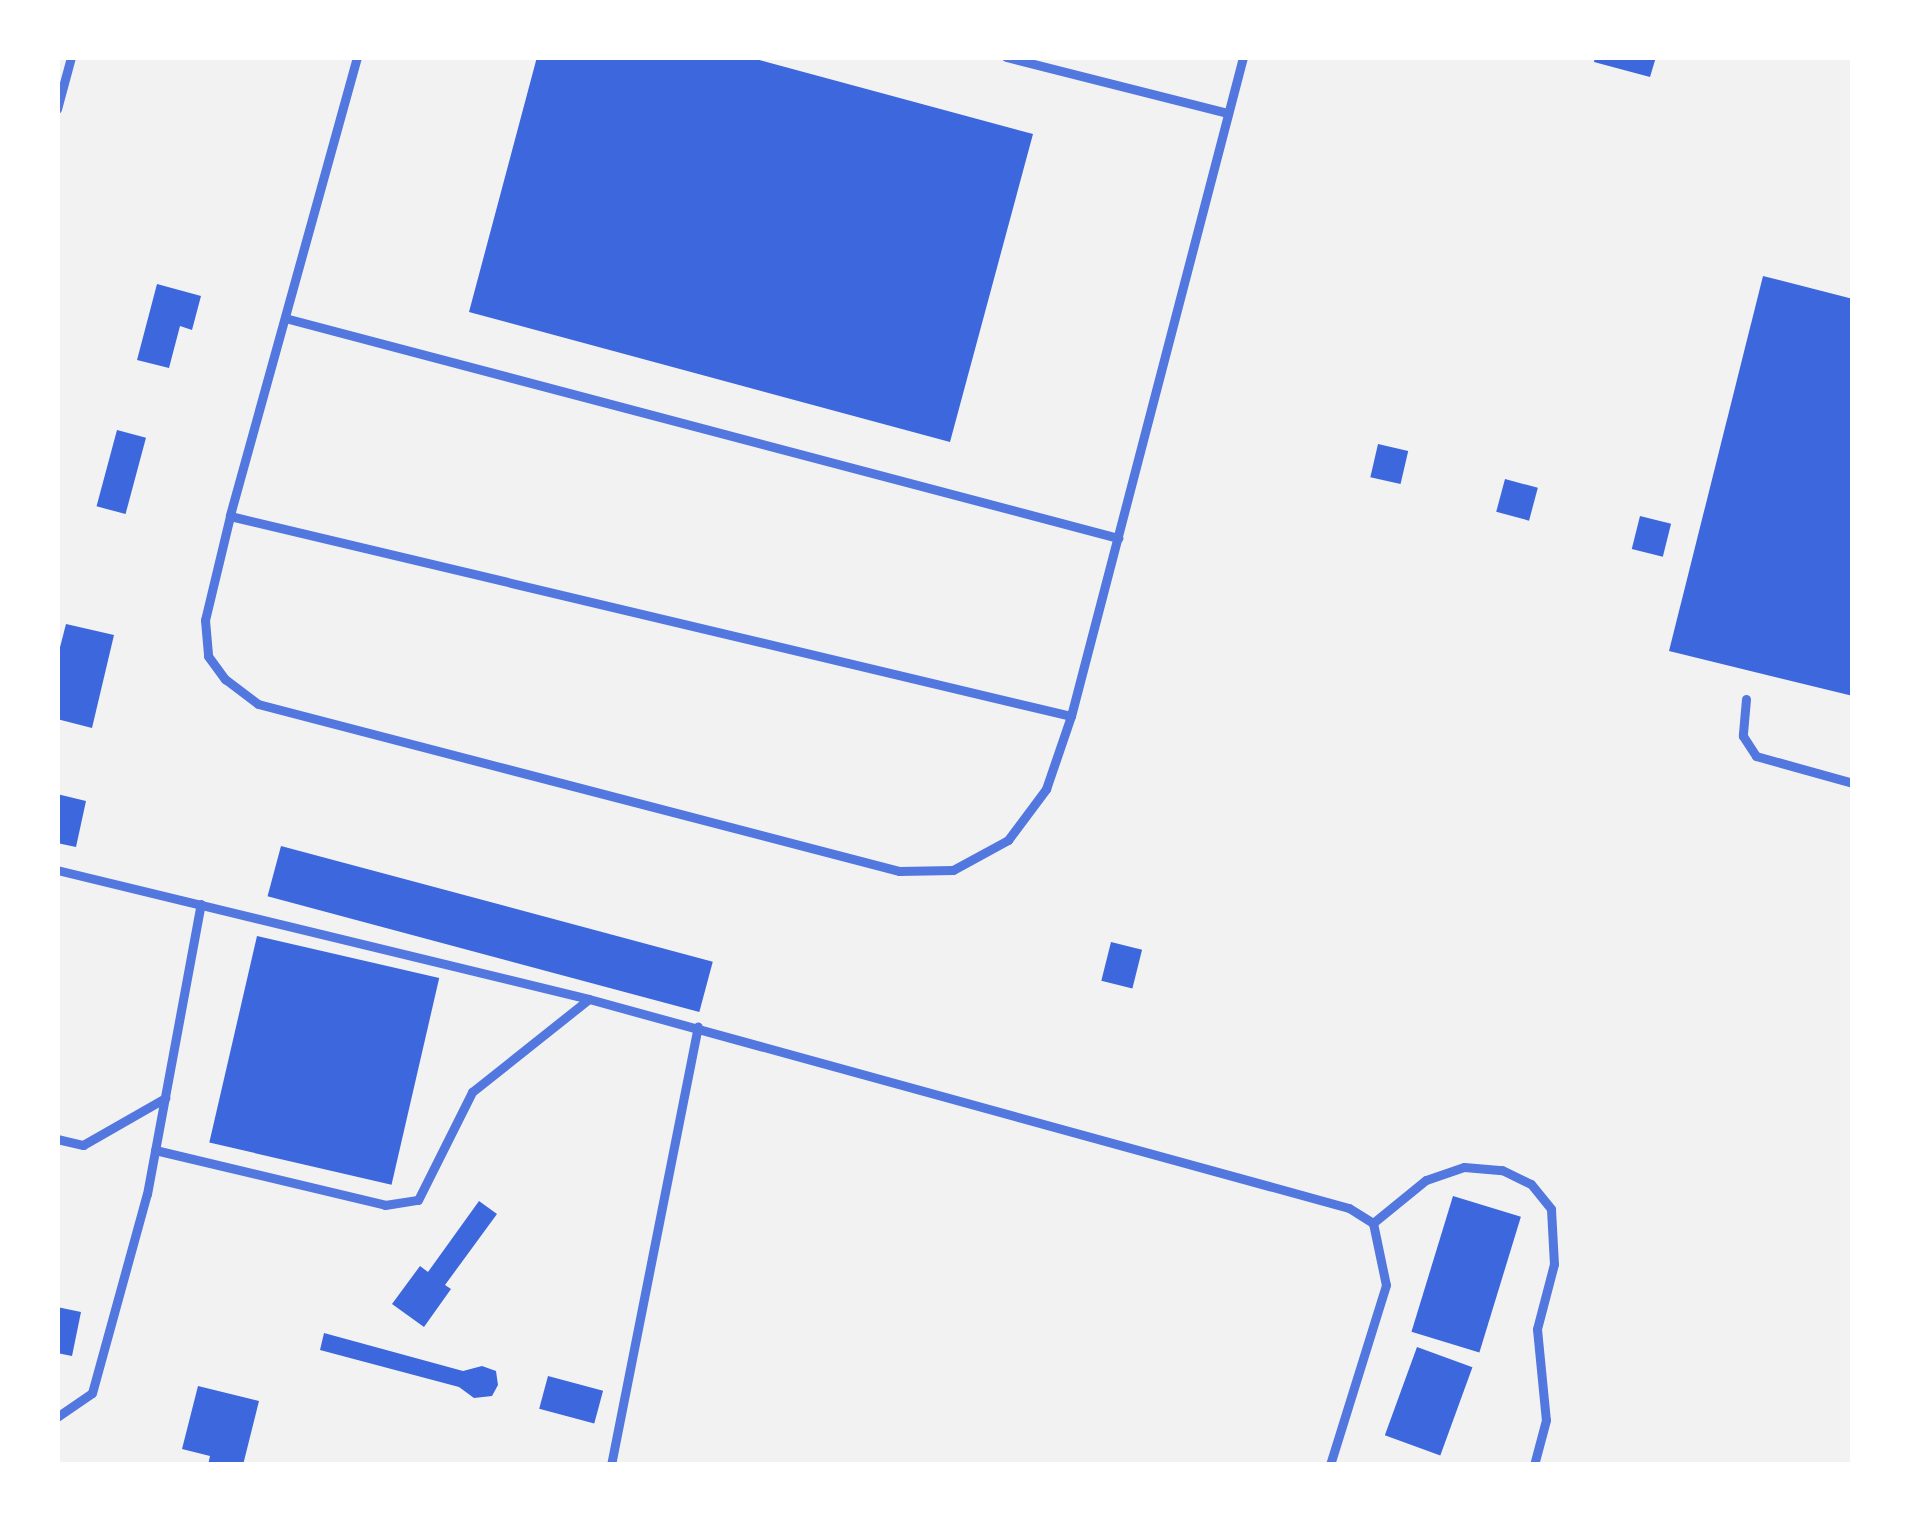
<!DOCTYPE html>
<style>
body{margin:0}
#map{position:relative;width:1910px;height:1522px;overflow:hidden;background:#f2f2f2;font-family:"Times New Roman",serif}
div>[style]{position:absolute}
.building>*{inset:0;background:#3d67dc;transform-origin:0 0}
.path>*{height:6px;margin:-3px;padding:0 3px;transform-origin:3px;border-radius:3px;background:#1d4ed8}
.service>*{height:9px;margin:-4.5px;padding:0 4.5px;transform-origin:4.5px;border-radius:4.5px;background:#5277de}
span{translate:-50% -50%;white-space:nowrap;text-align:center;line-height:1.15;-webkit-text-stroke:9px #fff;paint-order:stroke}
.frame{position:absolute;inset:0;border:60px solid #fff;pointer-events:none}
</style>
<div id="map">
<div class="building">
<i style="clip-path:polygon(537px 57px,748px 57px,1033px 134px,950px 442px,469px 312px)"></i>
<i style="clip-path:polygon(1595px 57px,1656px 57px,1650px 77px,1594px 62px)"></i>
<i style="clip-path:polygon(1763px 276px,1853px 299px,1853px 696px,1669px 651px)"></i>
<i style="clip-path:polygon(157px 284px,201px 296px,192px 330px,180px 326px,169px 368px,137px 360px)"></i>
<i style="left:117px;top:430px;width:30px;height:79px;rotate:15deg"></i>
<i style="left:1378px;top:444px;width:31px;height:34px;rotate:13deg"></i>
<i style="left:1505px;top:479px;width:34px;height:34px;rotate:15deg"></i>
<i style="left:1640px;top:516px;width:32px;height:34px;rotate:14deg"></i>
<i style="clip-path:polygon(66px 624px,114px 635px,92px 728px,57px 719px,57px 659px)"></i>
<i style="clip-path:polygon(57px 794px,86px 801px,76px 847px,57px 843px)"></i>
<i style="left:281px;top:846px;width:447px;height:52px;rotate:15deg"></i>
<i style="left:257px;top:936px;width:187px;height:212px;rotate:13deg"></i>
<i style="left:1111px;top:942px;width:32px;height:40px;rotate:14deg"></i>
<i style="left:1453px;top:1196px;width:71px;height:142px;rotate:17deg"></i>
<i style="clip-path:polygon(479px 1201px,497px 1214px,445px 1285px,451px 1289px,424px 1327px,392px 1304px,420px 1266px,428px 1272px)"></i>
<i style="clip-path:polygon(57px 1307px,81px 1312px,72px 1356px,57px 1353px)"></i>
<i style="clip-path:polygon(324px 1333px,463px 1371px,482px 1366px,496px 1371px,498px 1385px,492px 1396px,474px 1398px,459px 1387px,320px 1350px)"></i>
<i style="left:1417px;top:1347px;width:59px;height:94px;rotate:20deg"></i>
<i style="left:548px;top:1376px;width:57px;height:34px;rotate:15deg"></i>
<i style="clip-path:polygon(198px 1386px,259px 1401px,243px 1465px,208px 1465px,210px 1456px,182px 1449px)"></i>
</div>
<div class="path">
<i style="left:1851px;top:57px;width:2px;rotate:27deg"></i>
</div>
<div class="service">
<i style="left:357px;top:57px;width:476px;rotate:105.5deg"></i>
<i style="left:230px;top:516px;width:107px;rotate:103.5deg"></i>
<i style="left:205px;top:620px;width:36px;rotate:85deg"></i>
<i style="left:208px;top:656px;width:29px;rotate:54deg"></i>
<i style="left:225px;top:679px;width:41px;rotate:37.1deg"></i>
<i style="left:258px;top:704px;width:662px;rotate:14.6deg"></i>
<i style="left:899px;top:871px;width:54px;rotate:-1.1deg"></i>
<i style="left:953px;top:870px;width:63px;rotate:-28.6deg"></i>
<i style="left:1008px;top:840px;width:64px;rotate:-53.3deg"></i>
<i style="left:1046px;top:789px;width:77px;rotate:-71.1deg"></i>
<i style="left:1071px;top:716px;width:681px;rotate:-75.37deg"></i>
<i style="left:1006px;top:57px;width:229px;rotate:14.2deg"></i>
<i style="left:57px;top:109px;width:54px;rotate:-74.9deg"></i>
<i style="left:285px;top:318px;width:862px;rotate:14.79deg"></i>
<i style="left:230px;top:516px;width:864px;rotate:13.38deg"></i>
<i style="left:1746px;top:699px;width:37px;rotate:95deg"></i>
<i style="left:1743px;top:736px;width:24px;rotate:57deg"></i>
<i style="left:1756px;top:756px;width:101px;rotate:15.6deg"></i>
<i style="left:57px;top:870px;width:547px;rotate:13.63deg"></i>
<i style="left:589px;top:999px;width:788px;rotate:15.38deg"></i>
<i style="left:1349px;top:1208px;width:28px;rotate:32deg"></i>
<i style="left:1373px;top:1223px;width:63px;rotate:78.2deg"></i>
<i style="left:1386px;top:1285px;width:189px;rotate:107.3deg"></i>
<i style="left:57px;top:1139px;width:27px;rotate:13deg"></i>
<i style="left:83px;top:1145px;width:95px;rotate:-29.8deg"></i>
<i style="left:155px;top:1150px;width:236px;rotate:13.4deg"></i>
<i style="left:385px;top:1205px;width:33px;rotate:-9deg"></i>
<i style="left:418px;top:1200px;width:121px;rotate:-63.4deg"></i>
<i style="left:472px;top:1092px;width:149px;rotate:-38.5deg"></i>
<i style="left:1373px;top:1223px;width:68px;rotate:-39.1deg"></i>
<i style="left:1426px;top:1180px;width:40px;rotate:-18.9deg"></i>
<i style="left:1464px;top:1167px;width:38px;rotate:5deg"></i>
<i style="left:1502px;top:1170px;width:32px;rotate:26deg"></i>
<i style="left:1531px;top:1184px;width:32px;rotate:51deg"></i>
<i style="left:1551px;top:1209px;width:55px;rotate:86.9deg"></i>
<i style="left:1554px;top:1264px;width:67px;rotate:104.7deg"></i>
<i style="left:1537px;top:1329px;width:91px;rotate:84.4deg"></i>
<i style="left:1546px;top:1420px;width:47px;rotate:104.9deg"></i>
<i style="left:57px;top:1417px;width:42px;rotate:-34.4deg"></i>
<i style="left:92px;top:1393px;width:206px;rotate:-74.6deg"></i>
<i style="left:147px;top:1194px;width:295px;rotate:-79.5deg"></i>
<i style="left:611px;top:1465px;width:447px;rotate:-78.8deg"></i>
</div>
<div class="frame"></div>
</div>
